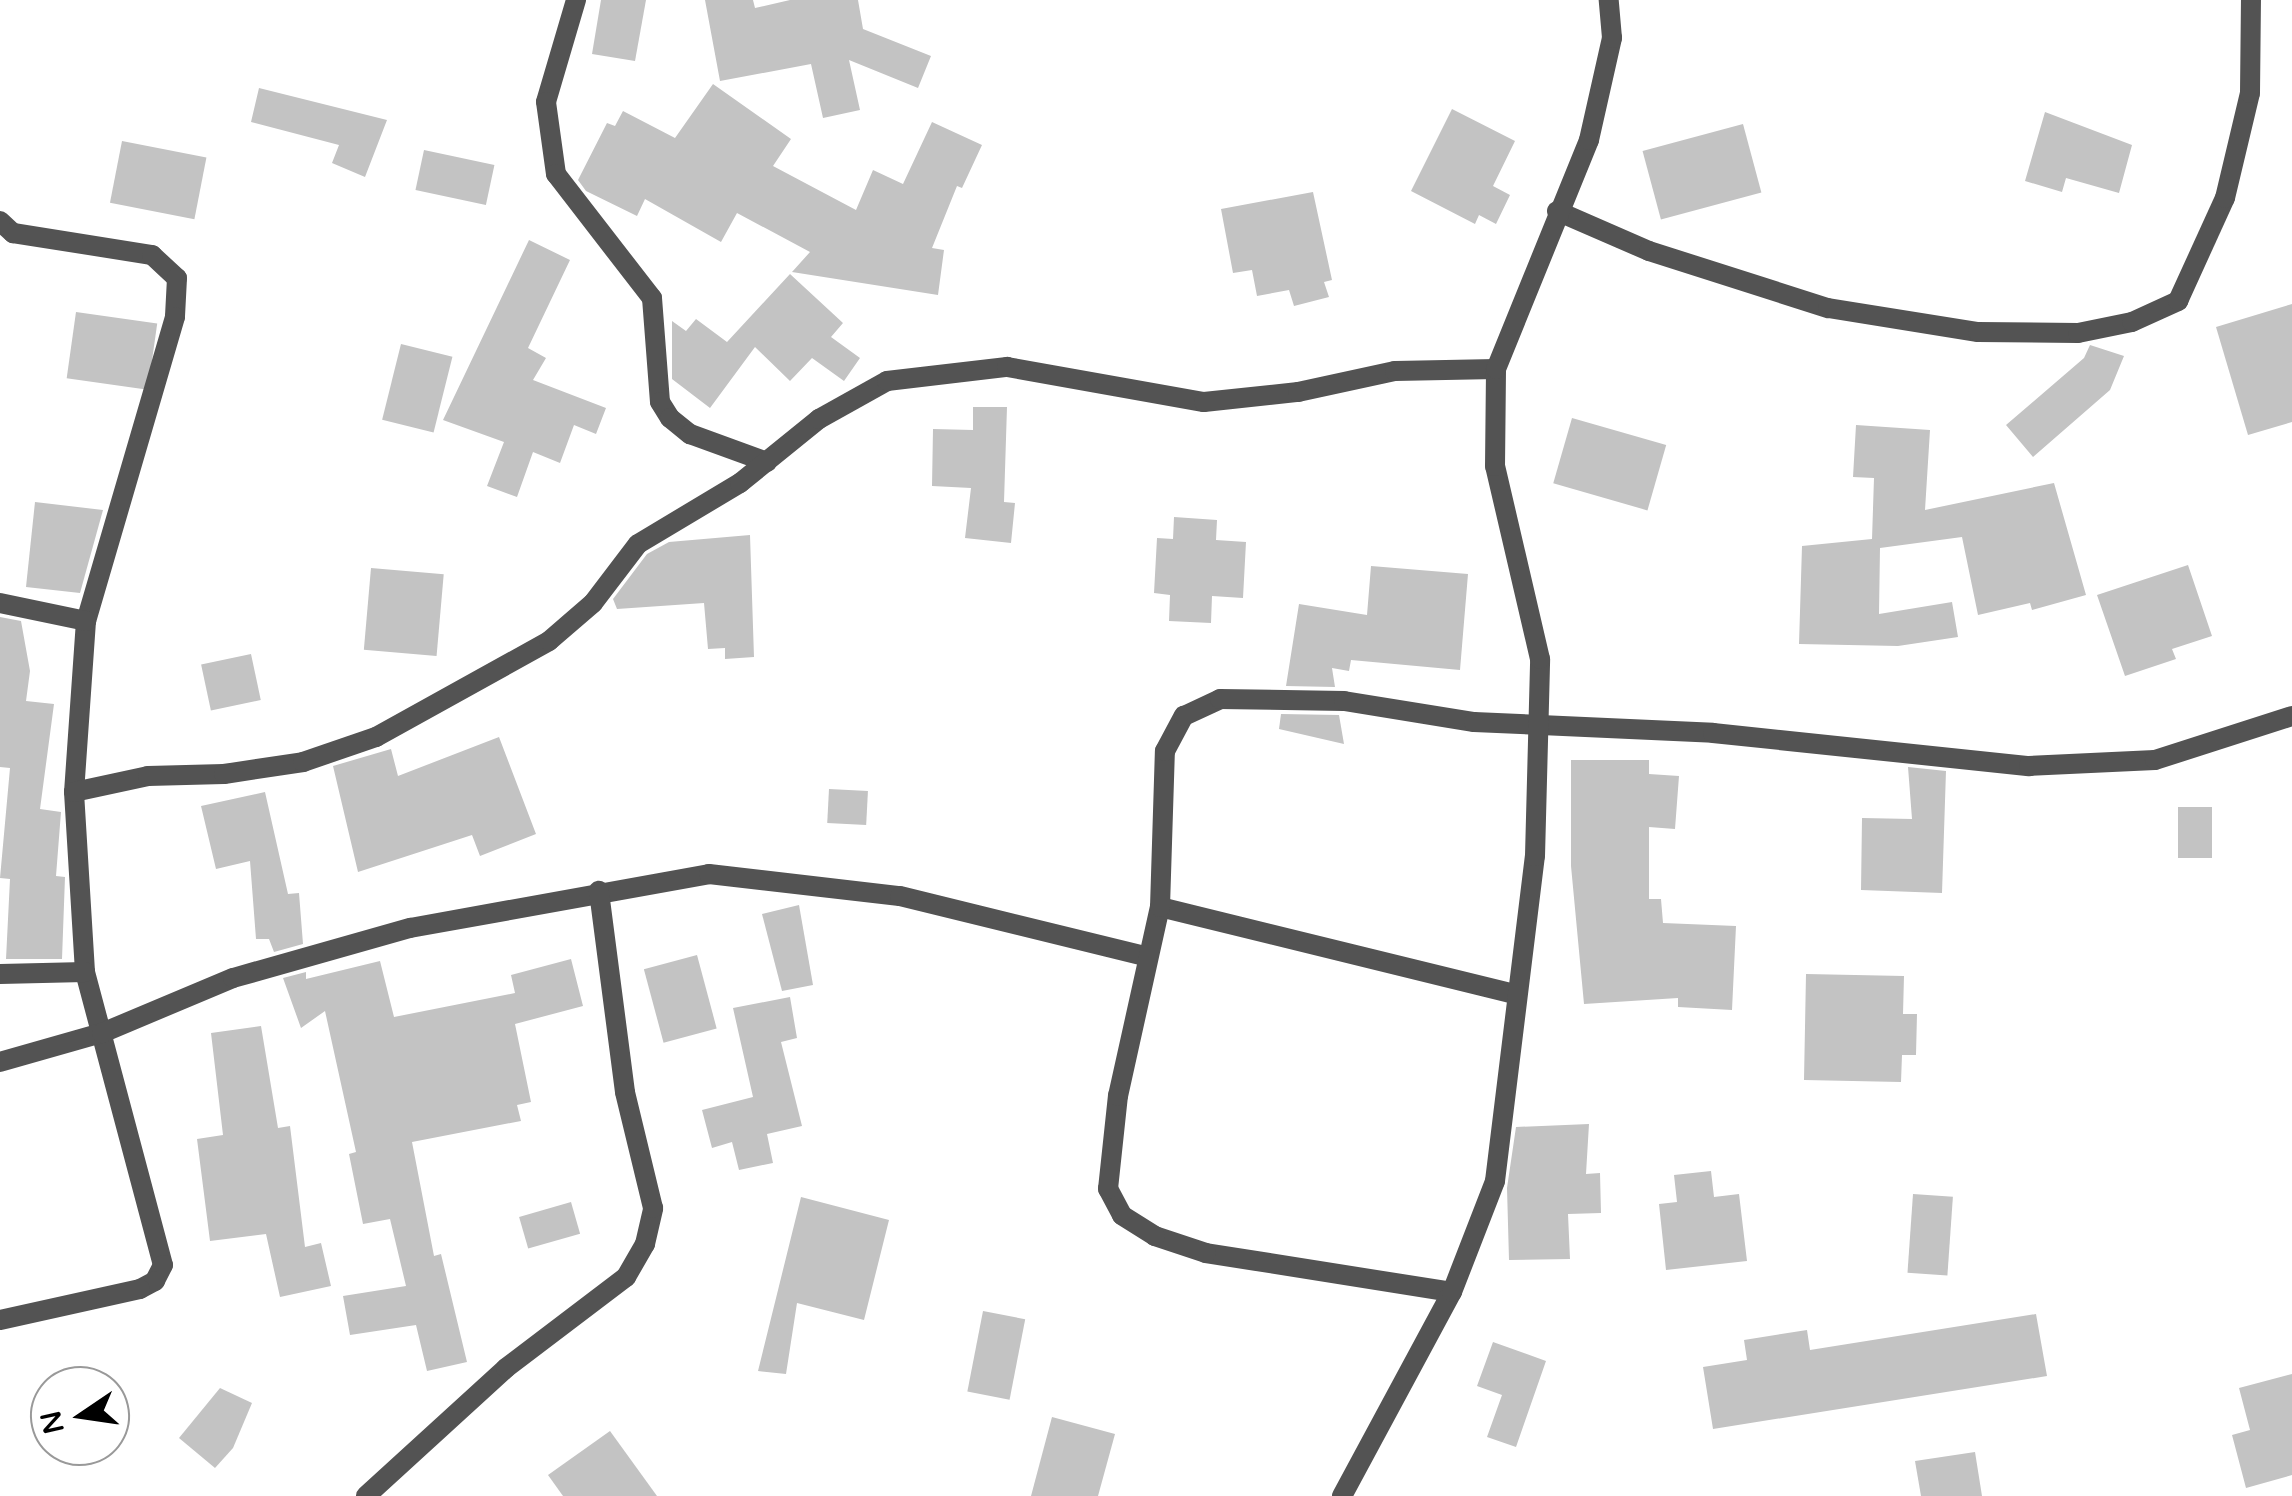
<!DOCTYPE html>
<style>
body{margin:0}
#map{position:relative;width:2292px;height:1496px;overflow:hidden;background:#fff;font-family:"Varela Round",sans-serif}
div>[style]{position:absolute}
.building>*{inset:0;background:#c3c3c3;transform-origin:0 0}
.minor>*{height:20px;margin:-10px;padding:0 10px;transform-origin:10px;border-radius:10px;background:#535353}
span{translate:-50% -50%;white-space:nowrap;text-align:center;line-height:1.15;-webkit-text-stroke:10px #fff;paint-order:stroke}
.north{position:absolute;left:30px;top:1366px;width:100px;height:100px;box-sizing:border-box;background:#fff;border:2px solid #999;border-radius:50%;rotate:257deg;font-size:28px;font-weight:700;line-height:40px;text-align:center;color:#000}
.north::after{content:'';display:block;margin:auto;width:35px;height:45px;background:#000;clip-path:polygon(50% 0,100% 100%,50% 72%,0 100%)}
</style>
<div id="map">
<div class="building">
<i style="clip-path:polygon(601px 0,646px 0,635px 61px,592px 54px)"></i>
<i style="clip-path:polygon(705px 0,753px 0,755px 8px,790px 0,858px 0,863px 29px,931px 56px,918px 88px,849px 60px,860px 110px,823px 118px,811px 64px,720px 81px)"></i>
<i style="clip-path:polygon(713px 84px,791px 139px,773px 166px,856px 210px,873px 170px,903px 184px,932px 122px,982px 145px,962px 188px,957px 186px,932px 248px,944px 250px,938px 295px,792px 272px,810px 252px,737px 213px,721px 242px,645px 199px,637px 216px,586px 191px,578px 180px,607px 123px,615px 126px,623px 111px,675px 138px)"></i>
<i style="clip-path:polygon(259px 88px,387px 120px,365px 177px,332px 163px,339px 145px,251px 122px)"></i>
<i style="clip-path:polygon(1452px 109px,1515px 141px,1493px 186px,1510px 195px,1496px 224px,1479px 215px,1475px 224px,1411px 191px)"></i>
<i style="clip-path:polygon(2045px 112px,2132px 145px,2119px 193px,2066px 178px,2062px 192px,2025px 181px)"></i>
<i style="left:1743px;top:124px;width:71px;height:104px;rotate:75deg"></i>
<i style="left:122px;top:141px;width:86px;height:63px;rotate:11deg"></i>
<i style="left:424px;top:150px;width:72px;height:41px;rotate:12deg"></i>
<i style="clip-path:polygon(1313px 192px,1332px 280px,1324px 282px,1329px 297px,1294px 306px,1289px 290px,1257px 296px,1252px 270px,1233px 273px,1221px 209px)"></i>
<i style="clip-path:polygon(529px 240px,570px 260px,528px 348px,546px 358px,533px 380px,606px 408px,596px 434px,574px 425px,560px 463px,533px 452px,517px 497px,487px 486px,504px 442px,443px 420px)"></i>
<i style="clip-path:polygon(790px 274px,843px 323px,831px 337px,860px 358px,844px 381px,812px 358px,790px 381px,755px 347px,710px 408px,672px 379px,672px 321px,686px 331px,696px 319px,727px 342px)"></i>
<i style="clip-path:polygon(2292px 304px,2292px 422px,2248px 435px,2216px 327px)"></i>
<i style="left:76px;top:312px;width:82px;height:67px;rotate:8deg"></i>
<i style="left:401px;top:344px;width:53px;height:78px;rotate:14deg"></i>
<i style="clip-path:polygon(2090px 345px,2124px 356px,2110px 390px,2033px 457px,2006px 425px,2084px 358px)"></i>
<i style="clip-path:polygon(973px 407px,1007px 407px,1004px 502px,1015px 503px,1011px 543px,965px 538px,971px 488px,932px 486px,933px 429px,973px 430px)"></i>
<i style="left:1572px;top:418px;width:98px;height:68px;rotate:16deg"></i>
<i style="clip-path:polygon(1856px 425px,1930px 430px,1925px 510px,2054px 483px,2086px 595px,2032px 610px,2030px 603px,1978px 615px,1962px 537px,1880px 548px,1879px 614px,1952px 602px,1958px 637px,1898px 646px,1799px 644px,1802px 546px,1872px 539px,1874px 478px,1853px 477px)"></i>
<i style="clip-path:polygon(35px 502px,103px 510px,80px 593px,26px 587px)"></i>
<i style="clip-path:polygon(1174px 517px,1217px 520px,1216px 540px,1246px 542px,1243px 598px,1212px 596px,1211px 623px,1169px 621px,1170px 595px,1154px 593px,1157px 538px,1173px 539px)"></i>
<i style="clip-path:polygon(750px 535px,754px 657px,725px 659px,725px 648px,708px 649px,704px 603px,617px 609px,613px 599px,647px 554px,669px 542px)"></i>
<i style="clip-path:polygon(2188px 565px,2212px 636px,2172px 649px,2176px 659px,2125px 676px,2097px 595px)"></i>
<i style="clip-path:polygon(1371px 566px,1468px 574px,1460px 670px,1351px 660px,1349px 671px,1332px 668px,1335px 687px,1286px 686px,1299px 604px,1367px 615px)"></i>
<i style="left:371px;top:568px;width:73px;height:82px;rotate:5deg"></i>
<i style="clip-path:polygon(0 617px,21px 621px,30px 671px,26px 701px,54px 704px,40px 809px,61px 812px,56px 876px,65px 877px,62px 959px,6px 959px,10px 879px,0 878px,10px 768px,0 767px)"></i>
<i style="left:251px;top:654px;width:47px;height:51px;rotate:78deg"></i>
<i style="clip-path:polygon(1281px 714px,1339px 715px,1344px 744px,1279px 729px)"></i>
<i style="clip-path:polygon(499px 737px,536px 834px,480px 856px,472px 835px,358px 872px,333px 766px,391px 749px,398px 776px)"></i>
<i style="clip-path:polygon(1571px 760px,1649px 760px,1649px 774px,1679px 776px,1675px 829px,1649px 827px,1649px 899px,1661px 899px,1663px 923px,1736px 926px,1732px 1010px,1678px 1007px,1678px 998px,1584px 1004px,1571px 866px)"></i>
<i style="clip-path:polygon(1908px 767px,1946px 771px,1942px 893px,1861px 890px,1862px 818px,1912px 819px)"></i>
<i style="left:829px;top:789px;width:39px;height:34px;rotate:3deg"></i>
<i style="clip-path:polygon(265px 792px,288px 894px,299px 893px,303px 944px,274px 952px,269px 939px,256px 939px,250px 861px,216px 869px,201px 806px)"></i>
<i style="left:2178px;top:807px;width:34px;height:51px"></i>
<i style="clip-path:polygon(799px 905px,813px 985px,782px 991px,762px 914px)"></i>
<i style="left:697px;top:955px;width:76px;height:55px;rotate:75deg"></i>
<i style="clip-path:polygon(571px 959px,583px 1006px,515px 1024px,531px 1102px,517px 1105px,521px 1121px,412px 1142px,434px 1256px,441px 1254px,467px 1362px,427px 1371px,416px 1325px,350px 1335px,343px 1296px,406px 1286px,390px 1219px,363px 1224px,349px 1154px,356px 1152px,325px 1011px,301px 1028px,283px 978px,306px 972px,306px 979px,380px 961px,394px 1017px,515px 993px,511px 975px)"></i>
<i style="clip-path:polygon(1806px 974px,1904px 976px,1903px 1014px,1917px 1014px,1916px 1055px,1902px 1055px,1901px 1082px,1804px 1080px)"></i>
<i style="clip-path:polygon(790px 997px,797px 1038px,781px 1042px,802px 1126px,767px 1134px,773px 1163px,739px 1170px,732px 1142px,712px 1148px,702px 1110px,753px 1097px,733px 1008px)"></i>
<i style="clip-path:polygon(261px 1026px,278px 1128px,290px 1126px,305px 1247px,321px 1243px,331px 1286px,280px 1297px,266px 1234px,210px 1241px,197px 1139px,223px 1135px,211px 1033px)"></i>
<i style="clip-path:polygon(1589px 1124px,1586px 1174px,1600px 1173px,1601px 1213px,1568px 1214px,1570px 1259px,1509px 1260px,1507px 1188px,1516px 1127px)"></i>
<i style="clip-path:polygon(1711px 1171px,1714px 1197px,1739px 1194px,1747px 1261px,1666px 1270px,1659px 1204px,1677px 1202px,1674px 1175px)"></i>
<i style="left:1913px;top:1194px;width:40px;height:79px;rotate:4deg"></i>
<i style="clip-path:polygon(801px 1197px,889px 1220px,864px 1320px,797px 1303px,786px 1374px,758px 1371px)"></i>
<i style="left:571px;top:1202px;width:33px;height:54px;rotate:74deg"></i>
<i style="left:983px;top:1311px;width:43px;height:82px;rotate:11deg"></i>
<i style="clip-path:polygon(2036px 1314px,2047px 1376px,1713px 1429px,1703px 1367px,1747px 1360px,1744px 1340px,1807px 1330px,1810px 1350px)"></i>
<i style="clip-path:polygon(1493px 1342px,1546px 1361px,1516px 1447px,1487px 1437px,1502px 1395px,1477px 1386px)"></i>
<i style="clip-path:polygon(2292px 1374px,2292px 1475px,2246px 1488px,2232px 1435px,2250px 1430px,2239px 1388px)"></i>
<i style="clip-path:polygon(220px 1388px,252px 1403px,233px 1448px,215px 1468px,179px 1438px)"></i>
<i style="clip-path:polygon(1052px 1417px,1115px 1434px,1098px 1496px,1031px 1496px)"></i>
<i style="clip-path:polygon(610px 1431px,657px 1496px,563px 1496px,548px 1475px)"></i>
<i style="clip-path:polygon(1975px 1452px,1982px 1496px,1921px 1496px,1915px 1461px)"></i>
</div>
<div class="minor">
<i style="left:576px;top:0;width:106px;rotate:106.4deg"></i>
<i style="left:546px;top:102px;width:73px;rotate:82.1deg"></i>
<i style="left:556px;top:174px;width:157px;rotate:52.3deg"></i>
<i style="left:652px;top:298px;width:104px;rotate:85.6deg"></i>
<i style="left:660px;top:402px;width:19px;rotate:58deg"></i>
<i style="left:670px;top:418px;width:26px;rotate:39deg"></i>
<i style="left:690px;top:434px;width:82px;rotate:20deg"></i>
<i style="left:1557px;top:211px;width:100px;rotate:23.5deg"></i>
<i style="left:1649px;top:251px;width:188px;rotate:17.7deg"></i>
<i style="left:1828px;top:308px;width:152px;rotate:9.1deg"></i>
<i style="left:1978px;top:332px;width:100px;rotate:0.6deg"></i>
<i style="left:2078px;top:333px;width:55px;rotate:-11.5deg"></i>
<i style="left:2132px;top:322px;width:51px;rotate:-24.5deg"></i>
<i style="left:2178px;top:301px;width:113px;rotate:-65.5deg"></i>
<i style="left:2225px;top:198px;width:108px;rotate:-76.6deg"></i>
<i style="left:2250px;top:93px;width:93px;rotate:-89.4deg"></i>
<i style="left:0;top:221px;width:18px;rotate:43deg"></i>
<i style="left:13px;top:233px;width:141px;rotate:9deg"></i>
<i style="left:152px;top:255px;width:34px;rotate:43deg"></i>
<i style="left:177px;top:278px;width:39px;rotate:93deg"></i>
<i style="left:175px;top:317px;width:317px;rotate:106.3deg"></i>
<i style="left:86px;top:621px;width:171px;rotate:94deg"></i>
<i style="left:74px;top:792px;width:180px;rotate:86.5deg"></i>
<i style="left:85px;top:972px;width:303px;rotate:75.1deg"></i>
<i style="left:163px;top:1265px;width:18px;rotate:117deg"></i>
<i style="left:155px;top:1281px;width:17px;rotate:152deg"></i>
<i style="left:140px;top:1289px;width:143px;rotate:167.5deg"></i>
<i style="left:0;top:603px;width:88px;rotate:11.8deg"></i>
<i style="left:74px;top:792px;width:76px;rotate:-12.2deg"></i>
<i style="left:148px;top:776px;width:76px;rotate:-1.5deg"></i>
<i style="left:224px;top:774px;width:80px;rotate:-8.6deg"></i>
<i style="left:303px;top:762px;width:77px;rotate:-18.9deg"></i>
<i style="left:376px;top:737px;width:198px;rotate:-29deg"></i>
<i style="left:549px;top:641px;width:58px;rotate:-40.8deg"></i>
<i style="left:593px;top:603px;width:74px;rotate:-52.7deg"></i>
<i style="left:638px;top:544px;width:119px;rotate:-30.9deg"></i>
<i style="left:740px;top:483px;width:102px;rotate:-39deg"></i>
<i style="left:819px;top:419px;width:78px;rotate:-29.2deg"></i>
<i style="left:887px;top:381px;width:121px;rotate:-6.7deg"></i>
<i style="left:1007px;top:367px;width:200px;rotate:10.1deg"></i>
<i style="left:1204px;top:402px;width:95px;rotate:-6.1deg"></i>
<i style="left:1298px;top:392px;width:99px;rotate:-12.2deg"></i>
<i style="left:1395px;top:371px;width:101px;rotate:-1.1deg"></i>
<i style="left:1160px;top:907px;width:366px;rotate:13.8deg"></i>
<i style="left:0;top:974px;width:85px;rotate:-1.3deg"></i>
<i style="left:0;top:1062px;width:106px;rotate:-15.9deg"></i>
<i style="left:102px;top:1033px;width:142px;rotate:-22.8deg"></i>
<i style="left:233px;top:978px;width:184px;rotate:-15.8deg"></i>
<i style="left:410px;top:928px;width:304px;rotate:-10.2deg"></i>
<i style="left:709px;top:874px;width:192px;rotate:6.6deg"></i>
<i style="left:900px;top:896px;width:255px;rotate:13.8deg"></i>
<i style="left:1452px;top:1292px;width:249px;rotate:-171deg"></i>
<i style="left:1206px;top:1253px;width:54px;rotate:-161.6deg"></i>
<i style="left:1155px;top:1236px;width:39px;rotate:-148deg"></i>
<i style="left:1122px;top:1215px;width:30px;rotate:-118deg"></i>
<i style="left:1108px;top:1189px;width:94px;rotate:-83.9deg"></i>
<i style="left:1118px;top:1096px;width:194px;rotate:-77.5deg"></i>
<i style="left:1160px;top:907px;width:156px;rotate:-88.2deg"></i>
<i style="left:1165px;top:751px;width:40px;rotate:-62deg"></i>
<i style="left:1184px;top:716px;width:40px;rotate:-25deg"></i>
<i style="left:1220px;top:699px;width:124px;rotate:0.9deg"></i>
<i style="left:1344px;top:701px;width:132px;rotate:9.2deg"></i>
<i style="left:1474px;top:722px;width:239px;rotate:2.6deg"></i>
<i style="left:1713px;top:733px;width:318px;rotate:6deg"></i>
<i style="left:2029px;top:766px;width:126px;rotate:-2.7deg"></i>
<i style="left:2155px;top:760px;width:144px;rotate:-17.8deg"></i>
<i style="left:366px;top:1496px;width:190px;rotate:-42.4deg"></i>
<i style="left:506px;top:1368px;width:151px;rotate:-37.2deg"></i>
<i style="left:626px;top:1277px;width:38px;rotate:-60deg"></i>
<i style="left:645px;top:1244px;width:37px;rotate:-77deg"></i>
<i style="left:653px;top:1208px;width:119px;rotate:-103.6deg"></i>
<i style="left:625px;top:1092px;width:203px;rotate:-97.4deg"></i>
<i style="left:1342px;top:1496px;width:232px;rotate:-61.7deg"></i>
<i style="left:1452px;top:1292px;width:119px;rotate:-68.8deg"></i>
<i style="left:1495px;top:1181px;width:327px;rotate:-83deg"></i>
<i style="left:1535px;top:856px;width:197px;rotate:-88.5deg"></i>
<i style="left:1540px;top:659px;width:198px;rotate:-103.1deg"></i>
<i style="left:1495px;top:466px;width:97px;rotate:-89.4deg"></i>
<i style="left:1496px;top:369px;width:247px;rotate:-67.9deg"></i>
<i style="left:1589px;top:140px;width:105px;rotate:-77.3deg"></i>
<i style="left:1612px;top:38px;width:38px;rotate:-95deg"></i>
</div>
<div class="north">N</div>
</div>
